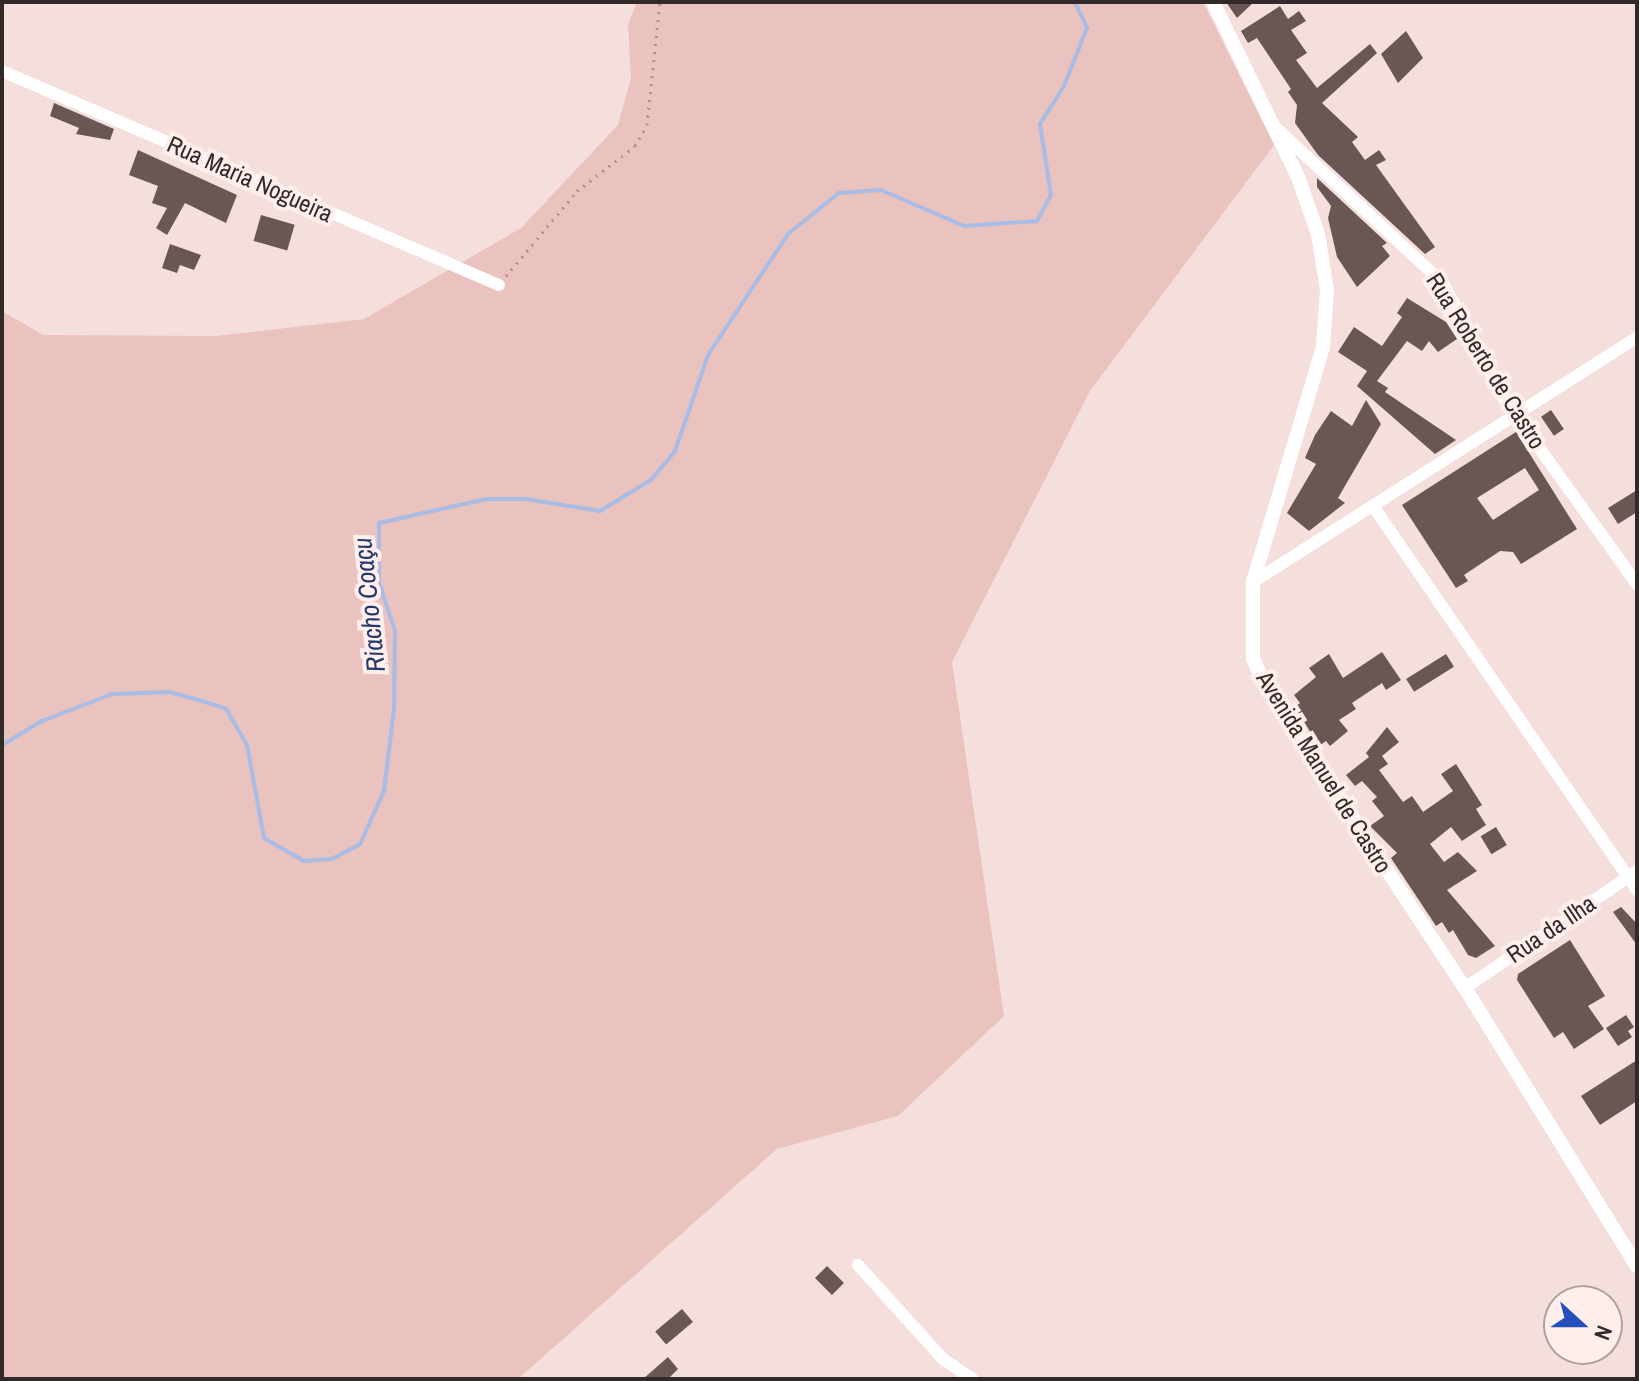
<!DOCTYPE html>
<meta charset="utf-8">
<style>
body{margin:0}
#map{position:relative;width:1639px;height:1381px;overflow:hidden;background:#f5dfdd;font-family:"Archivo Narrow",sans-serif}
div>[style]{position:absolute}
.green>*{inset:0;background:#eac2be}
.stream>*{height:4px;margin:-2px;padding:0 2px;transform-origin:2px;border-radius:2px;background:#a8bce5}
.building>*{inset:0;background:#695755;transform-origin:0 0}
.path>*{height:3px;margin-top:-1.5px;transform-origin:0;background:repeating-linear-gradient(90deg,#a59594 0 2px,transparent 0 8px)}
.minor>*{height:12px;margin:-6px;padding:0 6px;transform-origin:6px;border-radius:6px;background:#fff}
.tertiary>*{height:14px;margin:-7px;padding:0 7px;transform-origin:7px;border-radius:7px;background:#fff}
span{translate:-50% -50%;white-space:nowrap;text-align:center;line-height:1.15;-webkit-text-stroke:8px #ffeeec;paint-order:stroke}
.street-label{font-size:24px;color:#312a29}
.water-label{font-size:26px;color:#21386a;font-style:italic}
.frame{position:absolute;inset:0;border:4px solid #312a29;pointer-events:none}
.north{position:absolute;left:1543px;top:1285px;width:80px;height:80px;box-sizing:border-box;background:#ffeeec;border:2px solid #ada09e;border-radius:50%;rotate:111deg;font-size:22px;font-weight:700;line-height:32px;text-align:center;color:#312a29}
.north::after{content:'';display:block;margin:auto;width:28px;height:36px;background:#244fbd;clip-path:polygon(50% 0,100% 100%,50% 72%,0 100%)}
</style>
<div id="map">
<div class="green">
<i style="clip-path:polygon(637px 2px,1203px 2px,1274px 145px,1090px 391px,952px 662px,1004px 1016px,898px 1116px,777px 1149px,518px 1379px,2px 1379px,2px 311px,43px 335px,216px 336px,364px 319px,521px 228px,618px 125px,631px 78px,628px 25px)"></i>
</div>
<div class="stream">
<i style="left:2px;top:745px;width:47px;rotate:-31deg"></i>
<i style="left:42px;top:721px;width:75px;rotate:-21.1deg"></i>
<i style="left:112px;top:694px;width:57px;rotate:-2deg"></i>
<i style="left:169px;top:692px;width:28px;rotate:15deg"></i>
<i style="left:196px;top:699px;width:32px;rotate:18deg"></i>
<i style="left:226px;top:709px;width:42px;rotate:59.7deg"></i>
<i style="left:247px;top:745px;width:95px;rotate:79.6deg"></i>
<i style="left:264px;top:838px;width:46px;rotate:29.9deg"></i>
<i style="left:304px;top:861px;width:28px;rotate:-4deg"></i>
<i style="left:332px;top:859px;width:32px;rotate:-28deg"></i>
<i style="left:360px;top:844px;width:58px;rotate:-65.6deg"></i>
<i style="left:384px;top:791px;width:82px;rotate:-83deg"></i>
<i style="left:394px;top:710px;width:79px;rotate:-89.3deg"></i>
<i style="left:395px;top:631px;width:52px;rotate:-108.1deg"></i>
<i style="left:379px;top:582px;width:59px;rotate:-90deg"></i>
<i style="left:379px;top:523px;width:110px;rotate:-12.6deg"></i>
<i style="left:486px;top:499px;width:40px"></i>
<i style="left:526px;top:499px;width:75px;rotate:9.2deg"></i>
<i style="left:600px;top:511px;width:60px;rotate:-31.3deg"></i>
<i style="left:651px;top:480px;width:38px;rotate:-50deg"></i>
<i style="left:675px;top:451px;width:102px;rotate:-71deg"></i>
<i style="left:708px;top:355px;width:145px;rotate:-56.5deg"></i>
<i style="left:788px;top:234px;width:65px;rotate:-38.8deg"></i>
<i style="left:839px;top:193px;width:42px;rotate:-4.1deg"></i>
<i style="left:881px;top:190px;width:90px;rotate:23.4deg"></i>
<i style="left:964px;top:226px;width:73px;rotate:-3.9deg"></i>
<i style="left:1037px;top:221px;width:30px;rotate:-62deg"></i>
<i style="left:1051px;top:195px;width:72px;rotate:-98.8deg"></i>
<i style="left:1040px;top:124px;width:45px;rotate:-57.7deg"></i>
<i style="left:1064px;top:86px;width:62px;rotate:-68.4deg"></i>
<i style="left:1087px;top:28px;width:29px;rotate:-115deg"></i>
</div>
<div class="building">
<i style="clip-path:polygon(1226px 2px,1254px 2px,1237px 18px)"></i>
<i style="clip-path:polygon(1280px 6px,1288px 19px,1299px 11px,1306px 21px,1291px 30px,1307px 53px,1296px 60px,1317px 88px,1370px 44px,1377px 53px,1322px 103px,1358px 137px,1352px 142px,1365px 160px,1379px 150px,1386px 160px,1376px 165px,1435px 247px,1425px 254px,1318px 155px,1295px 123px,1297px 105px,1288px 92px,1291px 89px,1257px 38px,1248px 43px,1241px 31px)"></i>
<i style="clip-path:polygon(1406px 31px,1423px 58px,1398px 83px,1381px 54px)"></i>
<i style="clip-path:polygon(54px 103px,114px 129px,110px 140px,76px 134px,79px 128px,50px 116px)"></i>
<i style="clip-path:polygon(138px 150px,237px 195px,226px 223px,185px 203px,167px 235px,156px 228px,167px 208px,152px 203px,158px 186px,129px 175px)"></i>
<i style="clip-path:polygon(1317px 178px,1387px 243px,1382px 246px,1390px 256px,1357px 287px,1337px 257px,1328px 218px,1331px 206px,1317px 187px)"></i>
<i style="left:261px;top:215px;width:35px;height:27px;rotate:16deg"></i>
<i style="clip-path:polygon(170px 244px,201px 255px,194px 270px,180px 265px,177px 273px,162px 268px)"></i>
<i style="clip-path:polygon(1407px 298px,1446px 322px,1457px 339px,1438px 352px,1429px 341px,1422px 351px,1407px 341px,1377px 381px,1388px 388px,1385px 392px,1456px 440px,1435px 454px,1357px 386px,1367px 371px,1338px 352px,1354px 327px,1382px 346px,1402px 317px,1397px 313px)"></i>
<i style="clip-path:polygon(1366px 400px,1381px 424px,1338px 498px,1345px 503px,1309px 531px,1287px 513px,1316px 464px,1305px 458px,1315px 435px,1331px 411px,1352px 426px)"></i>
<i style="left:1551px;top:410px;width:23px;height:12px;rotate:56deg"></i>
<i style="clip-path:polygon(evenodd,1516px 432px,1577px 529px,1521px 564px,1513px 552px,1500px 551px,1464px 575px,1468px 581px,1456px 588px,1402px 505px,1516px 432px,1525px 468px,1539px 490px,1493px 520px,1477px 498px,1525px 468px)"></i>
<i style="clip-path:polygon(1637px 490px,1637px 512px,1618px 524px,1608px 508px)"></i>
<i style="clip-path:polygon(1382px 652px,1401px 680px,1386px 690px,1382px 683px,1352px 703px,1356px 709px,1339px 720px,1348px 731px,1330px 746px,1326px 741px,1319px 746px,1295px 707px,1300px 703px,1294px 695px,1316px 677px,1309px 668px,1329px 654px,1343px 678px)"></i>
<i style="left:1446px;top:654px;width:15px;height:47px;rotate:58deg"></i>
<i style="clip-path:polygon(1387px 727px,1399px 742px,1382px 756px,1388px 764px,1379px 770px,1403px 802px,1412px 796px,1423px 812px,1453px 791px,1441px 774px,1456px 764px,1482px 805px,1476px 809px,1486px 825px,1462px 841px,1451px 827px,1430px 844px,1444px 862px,1458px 852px,1477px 871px,1447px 890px,1495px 946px,1476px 958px,1468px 955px,1453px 930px,1449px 933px,1442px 922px,1436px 926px,1391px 858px,1397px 853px,1370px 826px,1384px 816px,1372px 801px,1377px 797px,1362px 781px,1355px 786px,1346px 775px,1369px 757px,1366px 753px)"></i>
<i style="left:1496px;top:827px;width:21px;height:18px;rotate:59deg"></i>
<i style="clip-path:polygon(1621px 907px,1637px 924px,1637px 945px,1613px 912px)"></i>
<i style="clip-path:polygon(1570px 940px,1605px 996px,1588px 1006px,1604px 1029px,1574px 1049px,1563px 1032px,1554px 1038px,1517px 980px,1518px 974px)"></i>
<i style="clip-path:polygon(1626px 1015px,1634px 1027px,1628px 1031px,1632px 1037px,1618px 1046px,1606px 1028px)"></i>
<i style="clip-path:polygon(1637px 1060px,1637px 1101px,1600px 1125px,1581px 1096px)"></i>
<i style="left:827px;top:1266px;width:24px;height:17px;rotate:45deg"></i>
<i style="left:682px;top:1309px;width:17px;height:35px;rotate:50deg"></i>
<i style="clip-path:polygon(668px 1357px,678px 1369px,668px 1379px,643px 1379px)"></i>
</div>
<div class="path">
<i style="left:506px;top:276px;width:111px;rotate:-50.1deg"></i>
<i style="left:577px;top:191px;width:73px;rotate:-37.8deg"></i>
<i style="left:635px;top:146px;width:24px;rotate:-60deg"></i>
<i style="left:647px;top:125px;width:124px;rotate:-84deg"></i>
</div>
<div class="minor">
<i style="left:2px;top:71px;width:541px;rotate:23.3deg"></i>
<i style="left:1275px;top:127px;width:229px;rotate:42.9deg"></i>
<i style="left:1443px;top:283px;width:131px;rotate:62.3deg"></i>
<i style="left:1504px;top:399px;width:228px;rotate:54.3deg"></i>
<i style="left:1373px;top:506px;width:466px;rotate:55.5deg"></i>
<i style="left:1253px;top:582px;width:456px;rotate:-32.5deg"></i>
<i style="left:1465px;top:988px;width:208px;rotate:-34.2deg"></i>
<i style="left:858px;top:1265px;width:127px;rotate:47.9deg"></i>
<i style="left:943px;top:1359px;width:36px;rotate:34deg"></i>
</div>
<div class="tertiary">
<i style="left:1213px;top:2px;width:195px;rotate:64.1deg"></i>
<i style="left:1298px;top:177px;width:60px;rotate:70.7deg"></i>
<i style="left:1318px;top:234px;width:57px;rotate:80.9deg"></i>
<i style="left:1327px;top:290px;width:57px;rotate:94deg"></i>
<i style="left:1323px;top:347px;width:245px;rotate:106.6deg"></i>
<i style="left:1253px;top:582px;width:76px;rotate:90deg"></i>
<i style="left:1253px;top:658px;width:26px;rotate:67deg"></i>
<i style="left:1263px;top:682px;width:367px;rotate:56.6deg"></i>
<i style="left:1465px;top:988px;width:327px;rotate:58.3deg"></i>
</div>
<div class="street-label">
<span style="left:250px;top:179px;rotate:24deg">Rua Maria Nogueira</span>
<span style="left:1486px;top:361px;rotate:58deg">Rua Roberto de Castro</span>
<span style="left:1324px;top:772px;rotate:58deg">Avenida Manuel de Castro</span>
<span style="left:1551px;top:929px;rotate:-34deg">Rua da Ilha</span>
</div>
<div class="water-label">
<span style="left:369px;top:605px;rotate:-96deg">Riacho Coaçu</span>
</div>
<div class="frame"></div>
<div class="north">N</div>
</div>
